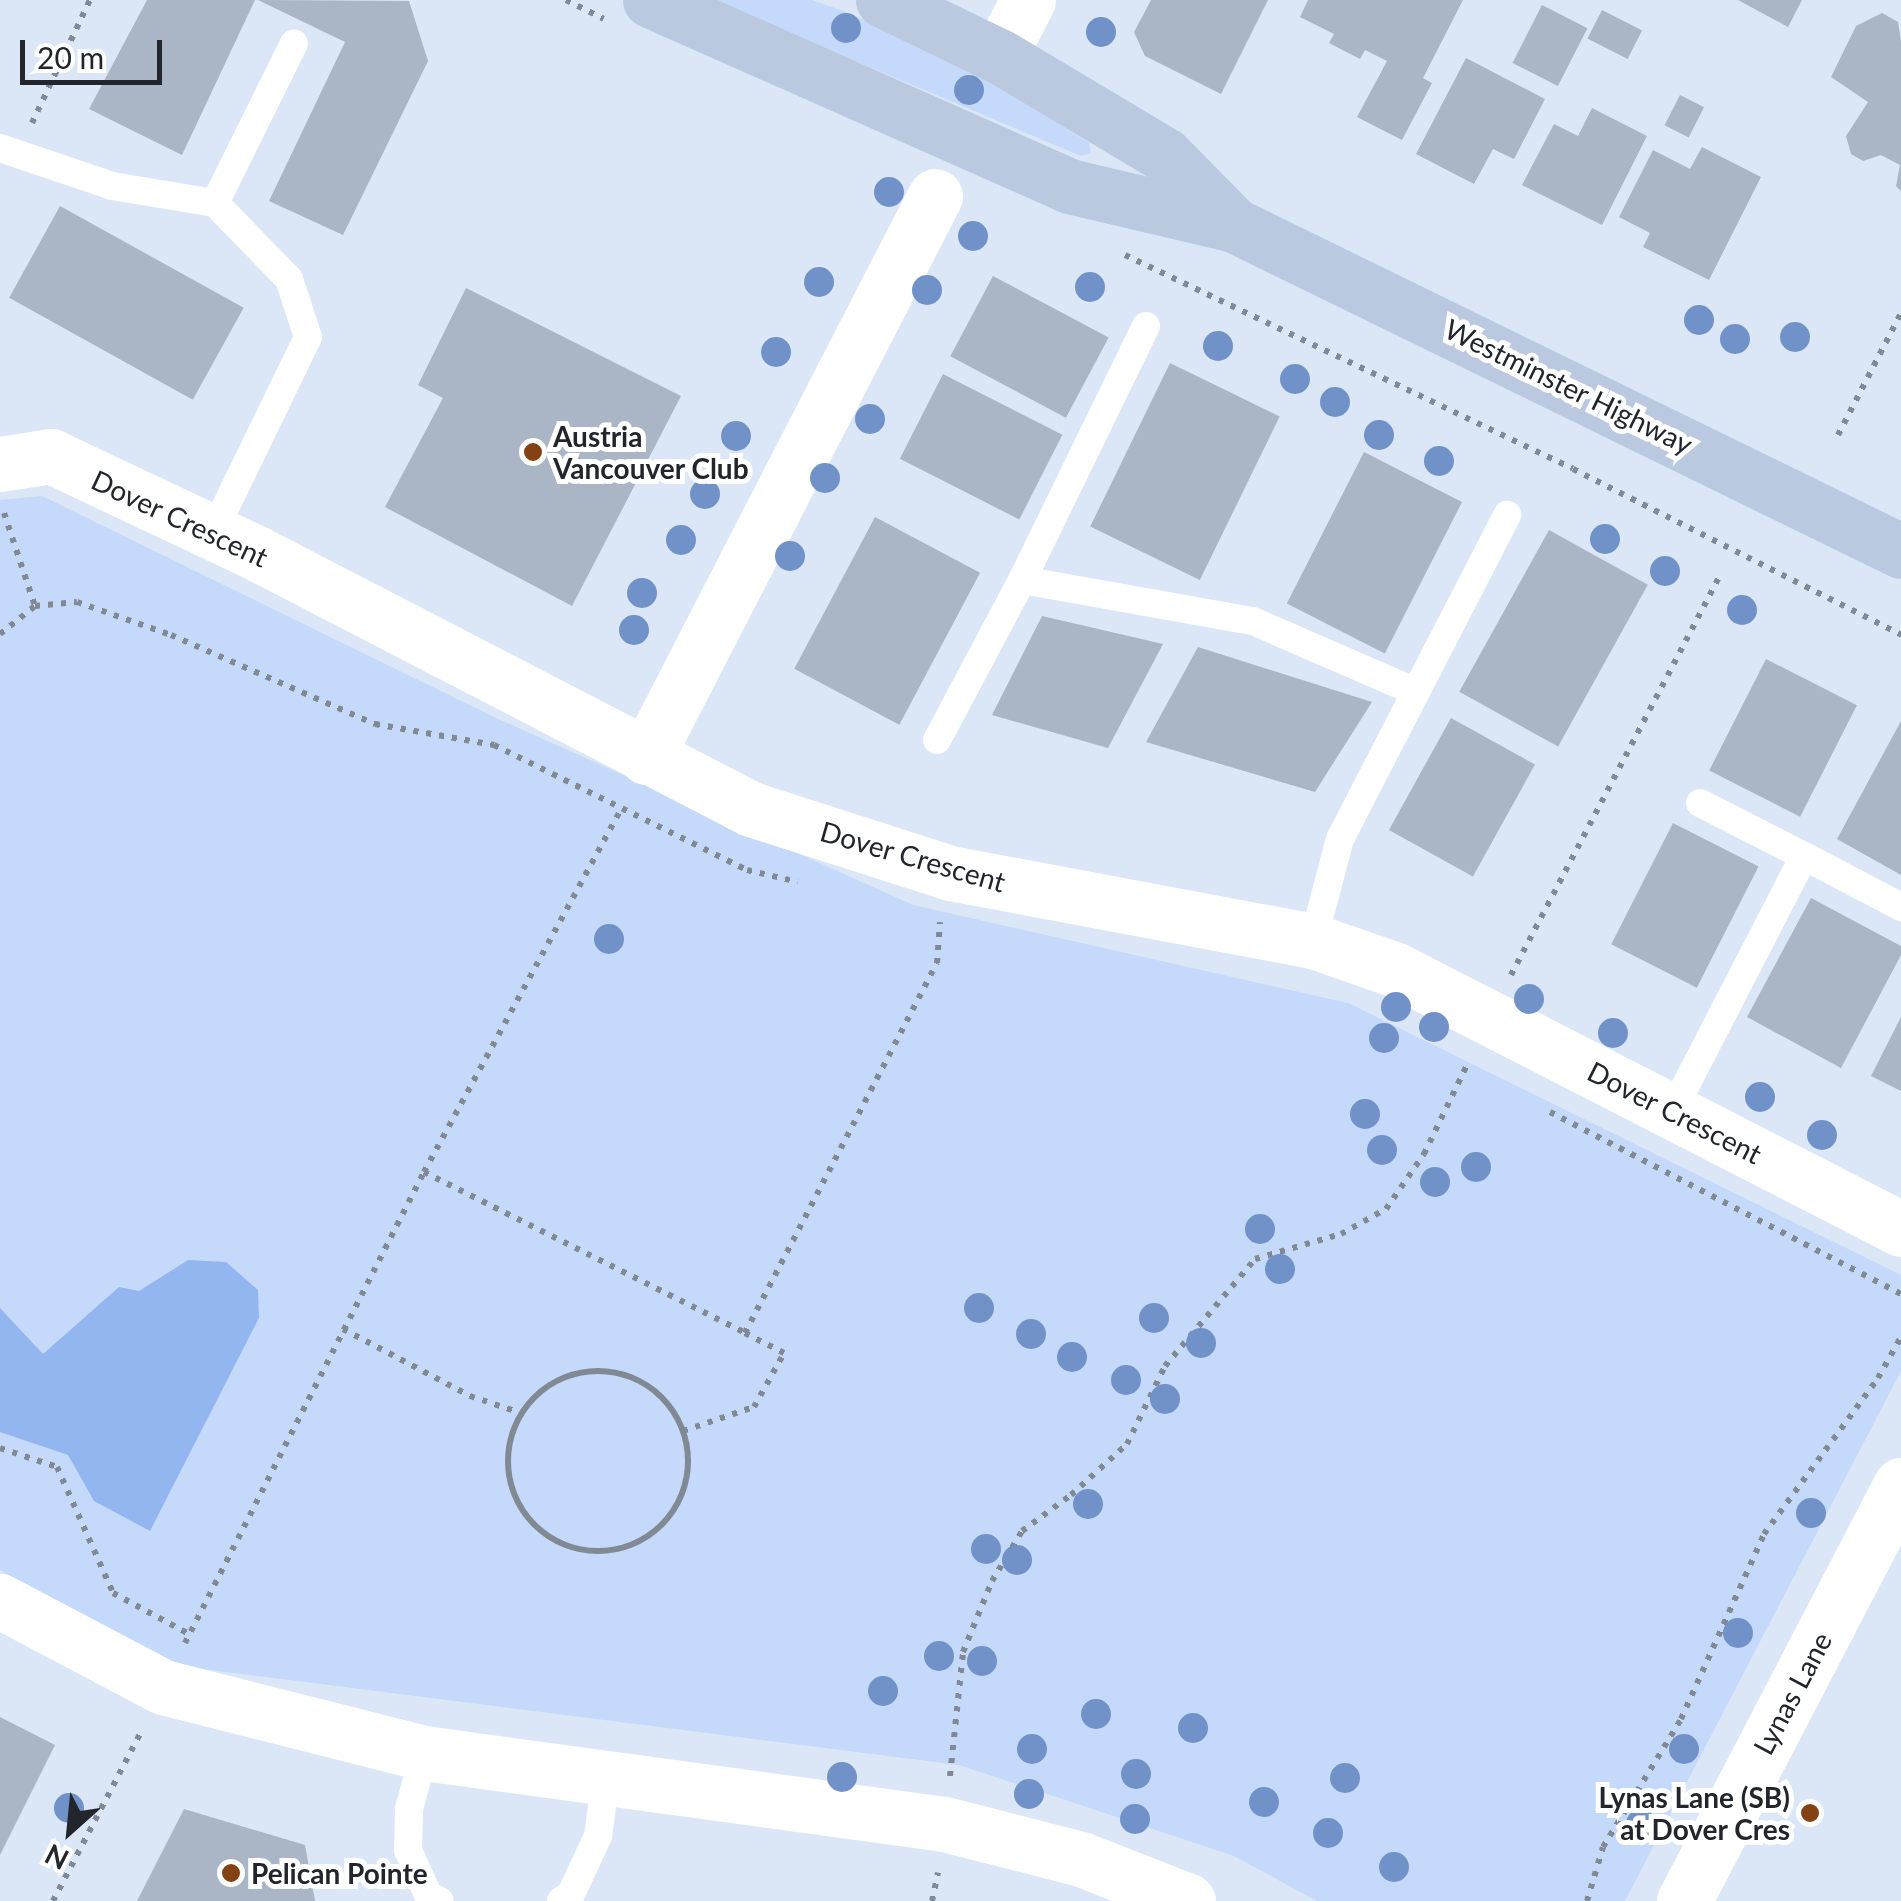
<!DOCTYPE html>
<style>
body{margin:0}
#map{position:relative;width:1901px;height:1901px;overflow:hidden;background:#dbe6f7;font-family:Lato,sans-serif}
div>[style]{position:absolute}
.green>*{inset:0;background:#c5d9fa}
.forest>*{inset:0;background:#93b6f1}
.building>*{inset:0;background:#aab5c5;transform-origin:0 0}
.path>*{height:6px;margin-top:-3px;transform-origin:0;background:repeating-linear-gradient(90deg,#818994 0 5px,transparent 0 13px)}
.path>.ring{margin:-3px;padding:0;box-sizing:content-box;background:none;border:6px solid #818994;border-radius:50%}
.lane>*{height:28px;margin:-14px;padding:0 14px;transform-origin:14px;border-radius:14px;background:#fff}
.street>*{height:55px;margin:-27.5px;padding:0 27.5px;transform-origin:27.5px;border-radius:27.5px;background:#fff}
.secondary>*{height:55px;margin:-27.5px;padding:0 27.5px;transform-origin:27.5px;border-radius:27.5px;background:#bac9e0}
.trees>*{width:30px;height:30px;margin:-15px;border-radius:50%;background:#7192c8}
.dots>*{width:28px;height:28px;translate:-50% -50%;box-sizing:border-box;border:5px solid #fff;border-radius:50%}
span{translate:-50% -50%;white-space:nowrap;text-align:center;line-height:1.15;-webkit-text-stroke:10px #fff;paint-order:stroke}
.street-label{font-size:28px;color:#22262c}
.poi-label{font-size:28px;color:#22262c;font-weight:700}
.left{translate:0 -50%;text-align:left}
.right{translate:-100% -50%;text-align:right}
.north{position:absolute;left:20px;top:1781px;width:100px;height:100px;-webkit-text-stroke:8px #fff;paint-order:stroke;rotate:207deg;font-size:28px;font-weight:700;line-height:40px;text-align:center;color:#22262c}
.north::after{content:'';display:block;margin:auto;width:35px;height:45px;background:#22262c;clip-path:polygon(50% 0,100% 100%,50% 72%,0 100%)}
.scale{position:absolute;left:20px;top:40px;width:142px;height:45px;box-sizing:border-box;border:5px solid #22262c;border-top:0;padding-left:12px;font-size:30px;line-height:35px;white-space:nowrap;color:#22262c;-webkit-text-stroke:8px #fff;paint-order:stroke}
</style>
<div id="map">
<div class="green">
<i style="clip-path:polygon(710px 0,812px 0,843px 11px,927px 47px,1010px 93px,1089px 143px,1091px 153px,1081px 156px)"></i>
<i style="clip-path:polygon(42px 496px,494px 717px,913px 905px,1348px 1003px,1901px 1275px,1901px 1371px,1625px 1901px,1317px 1901px,1234px 1856px,959px 1765px,171px 1665px,0 1570px,0 500px)"></i>
</div>
<div class="forest">
<i style="clip-path:polygon(188px 1260px,226px 1262px,258px 1290px,259px 1318px,150px 1531px,94px 1501px,68px 1455px,0 1432px,0 1308px,43px 1354px,119px 1287px,139px 1291px)"></i>
</div>
<div class="building">
<i style="clip-path:polygon(147px 0,255px 0,182px 155px,89px 109px)"></i>
<i style="clip-path:polygon(258px 0,409px 1px,428px 61px,343px 235px,269px 201px,345px 42px)"></i>
<i style="clip-path:polygon(1151px 0,1268px 0,1221px 94px,1145px 56px,1134px 32px)"></i>
<i style="clip-path:polygon(1308px 0,1463px 0,1423px 78px,1432px 83px,1402px 140px,1357px 117px,1387px 61px,1365px 50px,1360px 59px,1329px 43px,1334px 34px,1300px 17px)"></i>
<i style="clip-path:polygon(1738px 0,1802px 0,1788px 27px)"></i>
<i style="left:1542px;top:5px;width:51px;height:65px;rotate:27deg"></i>
<i style="left:1602px;top:10px;width:45px;height:32px;rotate:27deg"></i>
<i style="clip-path:polygon(1882px 13px,1898px 22px,1901px 41px,1901px 191px,1896px 186px,1900px 165px,1881px 155px,1863px 161px,1851px 154px,1846px 136px,1868px 102px,1831px 77px,1856px 26px)"></i>
<i style="clip-path:polygon(1466px 58px,1545px 99px,1514px 159px,1493px 149px,1474px 184px,1416px 154px)"></i>
<i style="left:1680px;top:95px;width:27px;height:34px;rotate:27deg"></i>
<i style="clip-path:polygon(1592px 108px,1647px 136px,1602px 225px,1522px 185px,1554px 124px,1578px 136px)"></i>
<i style="clip-path:polygon(1702px 147px,1761px 177px,1709px 280px,1643px 247px,1650px 233px,1619px 217px,1653px 150px,1690px 169px)"></i>
<i style="left:60px;top:206px;width:210px;height:105px;rotate:29deg"></i>
<i style="left:993px;top:276px;width:131px;height:91px;rotate:28deg"></i>
<i style="clip-path:polygon(466px 288px,681px 396px,572px 606px,385px 507px,443px 398px,418px 385px)"></i>
<i style="left:1170px;top:363px;width:122px;height:182px;rotate:26deg"></i>
<i style="left:943px;top:374px;width:134px;height:95px;rotate:27deg"></i>
<i style="left:1364px;top:452px;width:110px;height:170px;rotate:27deg"></i>
<i style="left:875px;top:517px;width:119px;height:172px;rotate:28deg"></i>
<i style="left:1549px;top:530px;width:113px;height:185px;rotate:29deg"></i>
<i style="clip-path:polygon(1042px 616px,1163px 644px,1108px 748px,992px 715px)"></i>
<i style="clip-path:polygon(1198px 647px,1372px 702px,1315px 792px,1146px 742px)"></i>
<i style="left:1766px;top:659px;width:102px;height:125px;rotate:27deg"></i>
<i style="left:1451px;top:718px;width:96px;height:128px;rotate:29deg"></i>
<i style="clip-path:polygon(1901px 721px,1901px 875px,1837px 839px)"></i>
<i style="left:1673px;top:823px;width:96px;height:136px;rotate:27deg"></i>
<i style="clip-path:polygon(1811px 898px,1901px 946px,1901px 955px,1841px 1068px,1747px 1017px)"></i>
<i style="clip-path:polygon(1901px 1017px,1901px 1091px,1871px 1076px)"></i>
<i style="clip-path:polygon(0 1717px,55px 1745px,0 1855px)"></i>
<i style="clip-path:polygon(184px 1809px,305px 1845px,315px 1901px,137px 1901px)"></i>
</div>
<div class="path">
<i style="left:566px;top:0;width:42px;rotate:26.6deg"></i>
<i style="left:32px;top:123px;width:136px;rotate:-64.8deg"></i>
<i style="left:1125px;top:255px;width:496px;rotate:25.5deg"></i>
<i style="left:1573px;top:469px;width:368px;rotate:26.8deg"></i>
<i style="left:1838px;top:435px;width:137px;rotate:-62.7deg"></i>
<i style="left:4px;top:513px;width:98px;rotate:71.6deg"></i>
<i style="left:35px;top:606px;width:42px;rotate:-5.4deg"></i>
<i style="left:77px;top:602px;width:100px;rotate:19.3deg"></i>
<i style="left:171px;top:635px;width:223px;rotate:23.6deg"></i>
<i style="left:375px;top:724px;width:121px;rotate:10deg"></i>
<i style="left:494px;top:745px;width:282px;rotate:26.3deg"></i>
<i style="left:747px;top:870px;width:52px;rotate:13.2deg"></i>
<i style="left:0;top:634px;width:45px;rotate:-38.7deg"></i>
<i style="left:1511px;top:975px;width:451px;rotate:-62.4deg"></i>
<i style="left:1550px;top:1112px;width:395px;rotate:27.4deg"></i>
<i style="left:424px;top:1172px;width:359px;rotate:26.6deg"></i>
<i style="left:343px;top:1329px;width:144px;rotate:27.8deg"></i>
<i style="left:470px;top:1396px;width:54px;rotate:18.4deg"></i>
<i class="ring" style="left:508px;top:1371px;width:174px;height:174px"></i>
<i style="left:683px;top:1431px;width:75px;rotate:-18.7deg"></i>
<i style="left:754px;top:1407px;width:62px;rotate:-60.9deg"></i>
<i style="left:784px;top:1353px;width:44px;rotate:-152.9deg"></i>
<i style="left:745px;top:1333px;width:417px;rotate:-62.6deg"></i>
<i style="left:937px;top:963px;width:41px;rotate:-85.8deg"></i>
<i style="left:0;top:1448px;width:60px;rotate:18.4deg"></i>
<i style="left:57px;top:1467px;width:138px;rotate:66deg"></i>
<i style="left:113px;top:1593px;width:86px;rotate:28.3deg"></i>
<i style="left:185px;top:1643px;width:528px;rotate:-63.1deg"></i>
<i style="left:424px;top:1172px;width:414px;rotate:-61.5deg"></i>
<i style="left:950px;top:1776px;width:125px;rotate:-84deg"></i>
<i style="left:963px;top:1652px;width:77px;rotate:-67.8deg"></i>
<i style="left:992px;top:1581px;width:58px;rotate:-59deg"></i>
<i style="left:1022px;top:1531px;width:61px;rotate:-36.3deg"></i>
<i style="left:1071px;top:1495px;width:76px;rotate:-42.3deg"></i>
<i style="left:1127px;top:1444px;width:87px;rotate:-64deg"></i>
<i style="left:1165px;top:1366px;width:140px;rotate:-49.9deg"></i>
<i style="left:1255px;top:1259px;width:90px;rotate:-16.2deg"></i>
<i style="left:1341px;top:1234px;width:51px;rotate:-29.1deg"></i>
<i style="left:1386px;top:1209px;width:67px;rotate:-55.4deg"></i>
<i style="left:1424px;top:1154px;width:101px;rotate:-64.2deg"></i>
<i style="left:53px;top:1901px;width:193px;rotate:-62.5deg"></i>
<i style="left:932px;top:1901px;width:29px;rotate:-78deg"></i>
<i style="left:1587px;top:1901px;width:56px;rotate:-73.5deg"></i>
<i style="left:1603px;top:1847px;width:150px;rotate:-58.6deg"></i>
<i style="left:1681px;top:1719px;width:203px;rotate:-65.8deg"></i>
<i style="left:1764px;top:1534px;width:193px;rotate:-53.8deg"></i>
<i style="left:1878px;top:1378px;width:47px;rotate:-60.7deg"></i>
</div>
<div class="lane">
<i style="left:0;top:148px;width:118px;rotate:18.7deg"></i>
<i style="left:112px;top:186px;width:104px;rotate:9.4deg"></i>
<i style="left:215px;top:203px;width:106px;rotate:45.8deg"></i>
<i style="left:289px;top:279px;width:61px;rotate:71.9deg"></i>
<i style="left:308px;top:337px;width:218px;rotate:115.9deg"></i>
<i style="left:215px;top:203px;width:178px;rotate:-63.7deg"></i>
<i style="left:1146px;top:326px;width:283px;rotate:116deg"></i>
<i style="left:1022px;top:580px;width:235px;rotate:10.1deg"></i>
<i style="left:1253px;top:621px;width:178px;rotate:23.5deg"></i>
<i style="left:937px;top:740px;width:181px;rotate:-62deg"></i>
<i style="left:1700px;top:803px;width:117px;rotate:27deg"></i>
<i style="left:1313px;top:941px;width:106px;rotate:-75.2deg"></i>
<i style="left:1340px;top:839px;width:365px;rotate:-62.7deg"></i>
<i style="left:1673px;top:1110px;width:286px;rotate:-62.7deg"></i>
<i style="left:1804px;top:856px;width:110px;rotate:27.7deg"></i>
<i style="left:424px;top:1753px;width:58px;rotate:105deg"></i>
<i style="left:409px;top:1809px;width:41px;rotate:91.4deg"></i>
<i style="left:408px;top:1850px;width:49px;rotate:66deg"></i>
<i style="left:428px;top:1895px;width:13px;rotate:27deg"></i>
<i style="left:561px;top:1901px;width:12px;rotate:-35deg"></i>
<i style="left:571px;top:1894px;width:64px;rotate:-65deg"></i>
<i style="left:598px;top:1836px;width:59px;rotate:-82.1deg"></i>
</div>
<div class="street">
<i style="left:999px;top:56px;width:63px;rotate:-62.6deg"></i>
<i style="left:0;top:464px;width:52px;rotate:-8.9deg"></i>
<i style="left:51px;top:456px;width:231px;rotate:25.3deg"></i>
<i style="left:260px;top:555px;width:553px;rotate:27.35deg"></i>
<i style="left:751px;top:809px;width:209px;rotate:17.8deg"></i>
<i style="left:950px;top:873px;width:369px;rotate:10.6deg"></i>
<i style="left:1313px;top:941px;width:86px;rotate:19.1deg"></i>
<i style="left:1394px;top:969px;width:570px;rotate:27.15deg"></i>
<i style="left:646px;top:757px;width:631px;rotate:-62.74deg"></i>
<i style="left:0;top:1601px;width:184px;rotate:27.8deg"></i>
<i style="left:163px;top:1687px;width:269px;rotate:14.2deg"></i>
<i style="left:424px;top:1753px;width:525px;rotate:7.77deg"></i>
<i style="left:944px;top:1824px;width:141px;rotate:14.3deg"></i>
<i style="left:1081px;top:1859px;width:115px;rotate:21.4deg"></i>
<i style="left:1684px;top:1901px;width:469px;rotate:-62.5deg"></i>
</div>
<div class="secondary">
<i style="left:650px;top:0;width:458px;rotate:23.9deg"></i>
<i style="left:1069px;top:186px;width:170px;rotate:13.3deg"></i>
<i style="left:1234px;top:225px;width:742px;rotate:26.05deg"></i>
<i style="left:883px;top:0;width:129px;rotate:25.8deg"></i>
<i style="left:999px;top:56px;width:193px;rotate:30.8deg"></i>
<i style="left:1165px;top:155px;width:98px;rotate:45.4deg"></i>
</div>
<div class="trees">
<i style="left:846px;top:28px"></i>
<i style="left:1101px;top:32px"></i>
<i style="left:969px;top:90px"></i>
<i style="left:889px;top:192px"></i>
<i style="left:973px;top:236px"></i>
<i style="left:819px;top:282px"></i>
<i style="left:1090px;top:287px"></i>
<i style="left:927px;top:290px"></i>
<i style="left:1699px;top:320px"></i>
<i style="left:1795px;top:337px"></i>
<i style="left:1735px;top:339px"></i>
<i style="left:1218px;top:346px"></i>
<i style="left:776px;top:352px"></i>
<i style="left:1295px;top:379px"></i>
<i style="left:1335px;top:402px"></i>
<i style="left:870px;top:419px"></i>
<i style="left:1379px;top:435px"></i>
<i style="left:736px;top:436px"></i>
<i style="left:1439px;top:461px"></i>
<i style="left:825px;top:478px"></i>
<i style="left:705px;top:494px"></i>
<i style="left:1605px;top:539px"></i>
<i style="left:681px;top:540px"></i>
<i style="left:790px;top:556px"></i>
<i style="left:1665px;top:571px"></i>
<i style="left:642px;top:593px"></i>
<i style="left:1742px;top:610px"></i>
<i style="left:634px;top:630px"></i>
<i style="left:609px;top:939px"></i>
<i style="left:1529px;top:999px"></i>
<i style="left:1396px;top:1007px"></i>
<i style="left:1434px;top:1027px"></i>
<i style="left:1613px;top:1033px"></i>
<i style="left:1384px;top:1038px"></i>
<i style="left:1760px;top:1097px"></i>
<i style="left:1365px;top:1114px"></i>
<i style="left:1822px;top:1135px"></i>
<i style="left:1382px;top:1150px"></i>
<i style="left:1476px;top:1167px"></i>
<i style="left:1435px;top:1182px"></i>
<i style="left:1260px;top:1229px"></i>
<i style="left:1280px;top:1269px"></i>
<i style="left:979px;top:1308px"></i>
<i style="left:1154px;top:1318px"></i>
<i style="left:1031px;top:1334px"></i>
<i style="left:1201px;top:1343px"></i>
<i style="left:1072px;top:1357px"></i>
<i style="left:1126px;top:1380px"></i>
<i style="left:1165px;top:1399px"></i>
<i style="left:1088px;top:1504px"></i>
<i style="left:1811px;top:1513px"></i>
<i style="left:986px;top:1549px"></i>
<i style="left:1017px;top:1560px"></i>
<i style="left:1738px;top:1633px"></i>
<i style="left:939px;top:1656px"></i>
<i style="left:982px;top:1661px"></i>
<i style="left:883px;top:1691px"></i>
<i style="left:1096px;top:1714px"></i>
<i style="left:1193px;top:1728px"></i>
<i style="left:1032px;top:1749px"></i>
<i style="left:1684px;top:1749px"></i>
<i style="left:1136px;top:1774px"></i>
<i style="left:842px;top:1777px"></i>
<i style="left:1345px;top:1778px"></i>
<i style="left:1029px;top:1794px"></i>
<i style="left:1264px;top:1802px"></i>
<i style="left:69px;top:1808px"></i>
<i style="left:1135px;top:1819px"></i>
<i style="left:1641px;top:1824px"></i>
<i style="left:1328px;top:1833px"></i>
<i style="left:1394px;top:1867px"></i>
</div>
<div class="dots">
<i style="left:533px;top:452px;background:#844113"></i>
<i style="left:1810px;top:1813px;background:#844113"></i>
<i style="left:231px;top:1873px;background:#844113"></i>
</div>
<div class="street-label">
<span style="left:1569px;top:386px;rotate:26deg">Westminster Highway</span>
<span style="left:180px;top:518px;rotate:25deg">Dover Crescent</span>
<span style="left:913px;top:856px;rotate:16deg">Dover Crescent</span>
<span style="left:1675px;top:1112px;rotate:27deg">Dover Crescent</span>
<span style="left:1792px;top:1693px;rotate:-62deg">Lynas Lane</span>
</div>
<div class="poi-label">
<span class="left" style="left:553px;top:452px">Austria<br>Vancouver Club</span>
<span class="right" style="left:1790px;top:1813px">Lynas Lane (SB)<br>at Dover Cres</span>
<span class="left" style="left:251px;top:1873px">Pelican Pointe</span>
</div>
<div class="north">N</div>
<div class="scale">20 m</div>
</div>
